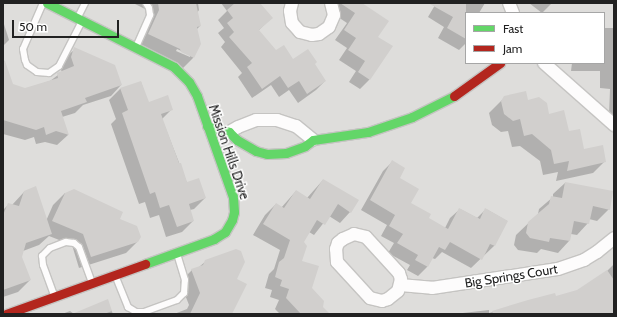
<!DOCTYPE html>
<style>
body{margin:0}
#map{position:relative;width:617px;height:317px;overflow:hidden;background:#efedea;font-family:Cabin,sans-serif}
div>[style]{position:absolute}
.residential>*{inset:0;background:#dedddb}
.shadow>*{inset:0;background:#0003}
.building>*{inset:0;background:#d1cfcd}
.roads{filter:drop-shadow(1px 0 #c5c4c2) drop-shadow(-1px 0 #c5c4c2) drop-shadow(0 1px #c5c4c2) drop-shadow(0 -1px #c5c4c2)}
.lane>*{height:6px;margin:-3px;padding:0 3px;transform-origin:3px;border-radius:3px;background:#fdfcfc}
.street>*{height:12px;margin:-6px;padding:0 6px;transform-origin:6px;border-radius:6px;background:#fdfcfc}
.fast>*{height:9px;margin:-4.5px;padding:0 4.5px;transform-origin:4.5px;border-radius:4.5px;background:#63d668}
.jam>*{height:9px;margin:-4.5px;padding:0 4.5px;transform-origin:4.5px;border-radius:4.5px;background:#b3261e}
span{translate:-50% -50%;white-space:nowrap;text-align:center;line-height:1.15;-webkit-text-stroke:3px #fff;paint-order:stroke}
.street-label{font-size:13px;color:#212121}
.frame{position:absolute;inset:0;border:4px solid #212121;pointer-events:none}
.legend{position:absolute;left:465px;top:12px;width:140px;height:52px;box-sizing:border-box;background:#fff;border:1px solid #a6a6a6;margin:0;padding:5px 7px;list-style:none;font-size:12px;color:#212121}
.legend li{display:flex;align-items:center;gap:8px;height:20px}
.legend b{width:20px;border:1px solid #a6a6a6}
.scale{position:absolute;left:12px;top:20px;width:107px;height:18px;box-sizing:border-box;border:2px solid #212121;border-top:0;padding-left:5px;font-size:12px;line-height:14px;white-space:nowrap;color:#212121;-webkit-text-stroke:3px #fff;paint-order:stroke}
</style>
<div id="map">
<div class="residential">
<i style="clip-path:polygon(evenodd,3px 3px,614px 3px,614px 314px,3px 314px,3px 3px,466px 13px,604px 13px,604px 63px,466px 63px,466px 13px)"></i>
</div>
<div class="shadow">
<i style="clip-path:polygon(evenodd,133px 3px,198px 3px,199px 10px,197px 13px,200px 26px,197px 29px,193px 58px,182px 69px,137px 46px,148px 23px,145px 9px,133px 3px,177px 49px,190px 55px,190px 57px,176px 51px,177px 49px)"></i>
<i style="clip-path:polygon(221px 3px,259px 3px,271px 18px,258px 31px,276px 51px,293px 60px,314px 64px,325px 81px,316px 90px,298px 103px,289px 90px,279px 97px,271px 85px,252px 98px,238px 77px,242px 73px,221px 47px,225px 42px,218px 33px,224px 28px,218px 20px,227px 11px)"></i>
<i style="clip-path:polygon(340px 3px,361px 3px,377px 37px,391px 47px,369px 80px,360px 89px,349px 82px,356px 71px,339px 60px,347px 48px,335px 40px,347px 23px,332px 13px)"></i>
<i style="clip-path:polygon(431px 3px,485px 3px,479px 13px,466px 13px,466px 43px,459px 50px,438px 38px,444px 27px,428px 17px,435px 5px)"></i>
<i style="clip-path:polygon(529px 3px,552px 3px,542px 13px)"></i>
<i style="clip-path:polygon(3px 21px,9px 40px,3px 46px)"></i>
<i style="clip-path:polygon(604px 28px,614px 28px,614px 115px,609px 115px,610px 89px,600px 88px,600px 71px,571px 71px,572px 63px,604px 63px)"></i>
<i style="clip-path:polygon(75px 49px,121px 85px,111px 96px,83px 105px,75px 113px,62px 117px,68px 135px,57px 145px,45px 142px,36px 144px,34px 137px,25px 140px,3px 134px,3px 57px,12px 85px,25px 89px,50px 81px,62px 72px,60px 68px,64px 59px)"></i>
<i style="clip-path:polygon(141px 82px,148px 103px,172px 109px,162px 119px,187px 183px,205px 198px,194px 209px,190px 210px,193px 221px,182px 232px,166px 237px,159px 215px,150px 218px,145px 202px,139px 204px,111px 124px,116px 119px,109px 100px,120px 89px)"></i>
<i style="clip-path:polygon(505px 97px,527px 101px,549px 115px,568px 132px,583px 150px,605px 161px,593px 173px,556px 181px,558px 172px,543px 175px,540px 161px,520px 146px,512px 147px,508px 131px,501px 132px,492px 125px,489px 113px)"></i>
<i style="clip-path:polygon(392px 162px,410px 204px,427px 219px,445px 228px,450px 218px,460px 209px,477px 218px,486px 209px,507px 221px,494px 246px,471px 268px,442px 252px,435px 259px,432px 258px,427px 267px,418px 276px,407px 270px,410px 265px,388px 253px,394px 243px,381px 236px,387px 225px,361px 210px,383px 171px)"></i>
<i style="clip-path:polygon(323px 180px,350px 212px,340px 223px,329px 216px,314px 235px,309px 232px,302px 243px,301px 261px,311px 288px,321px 307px,328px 314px,280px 314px,275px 309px,279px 300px,270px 297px,272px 290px,265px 288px,269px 274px,274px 269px,280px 250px,253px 235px,265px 215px,276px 204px,281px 208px,296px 191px,307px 198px)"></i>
<i style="clip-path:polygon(565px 183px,609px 209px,597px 221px,589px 219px,588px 223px,577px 235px,571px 234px,569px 241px,558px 253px,541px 249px,537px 253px,518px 250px,514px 245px,516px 235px,538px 214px,539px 209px,553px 197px,553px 194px)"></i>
<i style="clip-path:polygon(24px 192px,46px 221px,53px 205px,65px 193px,119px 219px,138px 241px,126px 253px,79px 268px,72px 245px,49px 236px,39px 245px,23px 251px,21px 257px,30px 280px,18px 292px,3px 297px,3px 210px,9px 204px,12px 205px)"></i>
<i style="clip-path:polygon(206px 261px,235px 280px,231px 314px,174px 314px,187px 309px,189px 305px,180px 282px,192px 270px,199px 267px)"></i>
<i style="clip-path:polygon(614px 264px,614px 314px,454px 314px,489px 310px,489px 313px,554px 295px,555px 297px,577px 291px,604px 274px)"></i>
<i style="clip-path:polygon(107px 301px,113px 314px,86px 314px)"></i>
<i style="clip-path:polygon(70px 311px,74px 314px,62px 314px)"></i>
</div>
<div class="building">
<i style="clip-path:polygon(158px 3px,196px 3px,201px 26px,197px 27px,201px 44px,194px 58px,181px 52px,180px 49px,148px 34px,159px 10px)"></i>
<i style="clip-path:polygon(235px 3px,260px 3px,273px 18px,259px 30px,276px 50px,284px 45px,293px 59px,308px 49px,317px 62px,315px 64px,326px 81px,307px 94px,299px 81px,288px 88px,280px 76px,262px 89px,247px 67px,252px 63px,229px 37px,234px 32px,227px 23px,233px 18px,227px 10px)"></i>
<i style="clip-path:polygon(340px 3px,362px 3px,389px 21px,378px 37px,393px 46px,370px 80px,358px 72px,365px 61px,348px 50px,356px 38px,344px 30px,355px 13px)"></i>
<i style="clip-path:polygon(428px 3px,466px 3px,466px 39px,447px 28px,453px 17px)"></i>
<i style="clip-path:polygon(74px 47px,115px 65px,122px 85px,85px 98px,87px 102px,61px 111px,69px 135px,56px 131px,46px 135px,44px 127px,36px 130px,3px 120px,3px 62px,5px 61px,13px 84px,25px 88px,58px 78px,57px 73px,74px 66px,71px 57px)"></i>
<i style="clip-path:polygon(141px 81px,149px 102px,168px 95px,173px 110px,161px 114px,179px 163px,181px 163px,187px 182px,199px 178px,206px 198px,189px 204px,194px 221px,177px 227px,169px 205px,160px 208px,155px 192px,150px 194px,122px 113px,128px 110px,120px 88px)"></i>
<i style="clip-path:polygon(526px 91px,528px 100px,539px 97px,547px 103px,549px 114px,564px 110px,569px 131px,580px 129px,584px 149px,603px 145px,606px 162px,567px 171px,569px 161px,554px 164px,551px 150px,532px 134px,524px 136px,520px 119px,513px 121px,504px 114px,501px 101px,504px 96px)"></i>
<i style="clip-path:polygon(392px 160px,405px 168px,400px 178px,419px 189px,411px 203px,431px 214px,429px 218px,448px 229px,459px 208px,480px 219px,485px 208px,508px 221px,495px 246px,490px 244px,482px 260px,450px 242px,445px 250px,439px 247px,428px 267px,415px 260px,418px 255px,397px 243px,403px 234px,389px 226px,395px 215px,370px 200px)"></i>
<i style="clip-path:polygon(323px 179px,359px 200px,351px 213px,338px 204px,325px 225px,317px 220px,304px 242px,307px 246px,302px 261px,319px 266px,312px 288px,324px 301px,323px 307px,330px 314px,301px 314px,286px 298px,289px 289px,280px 286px,282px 280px,275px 277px,279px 262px,284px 258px,290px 240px,263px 224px,276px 203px,284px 208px,296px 190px,310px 199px)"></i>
<i style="clip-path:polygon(565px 182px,613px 191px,610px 210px,593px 206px,589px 224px,574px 221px,570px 241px,550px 238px,549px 242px,530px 238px,526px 233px,528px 222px,549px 204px,551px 196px,562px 198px)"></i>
<i style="clip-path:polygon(36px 186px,52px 234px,26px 243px,22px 257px,31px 280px,3px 290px,3px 215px,8px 203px,19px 206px,24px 191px)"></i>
<i style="clip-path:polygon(74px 189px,123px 212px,120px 219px,137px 226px,141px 237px,138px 242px,91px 257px,83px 234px,52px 221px,65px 193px)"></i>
<i style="clip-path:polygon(236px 249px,241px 251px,245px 262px,237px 279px,247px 284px,232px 314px,190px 314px,200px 293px,191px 269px,203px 265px,205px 260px)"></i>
<i style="clip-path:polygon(607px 270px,614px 280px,614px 314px,493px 314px,492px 311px,528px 300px,555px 293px,556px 296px,577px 290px)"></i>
<i style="clip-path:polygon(108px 299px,112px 311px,104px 314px,72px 314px)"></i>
</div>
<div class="roads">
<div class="lane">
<i style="left:43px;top:3px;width:50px;rotate:113.5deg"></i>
<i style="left:23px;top:49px;width:11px;rotate:80deg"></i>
<i style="left:25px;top:60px;width:5px;rotate:68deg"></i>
<i style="left:27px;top:65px;width:12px;rotate:35deg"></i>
<i style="left:37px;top:72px;width:12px;rotate:5deg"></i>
<i style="left:49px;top:73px;width:12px;rotate:-35deg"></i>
<i style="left:59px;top:66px;width:51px;rotate:-62.9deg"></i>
<i style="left:78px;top:17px;width:16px;rotate:-63deg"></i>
<i style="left:136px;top:47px;width:35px;rotate:-66deg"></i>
<i style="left:150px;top:15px;width:7px;rotate:-98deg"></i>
<i style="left:149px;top:8px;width:6px;rotate:-121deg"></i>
<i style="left:115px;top:275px;width:35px;rotate:68deg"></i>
<i style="left:128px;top:307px;width:9px;rotate:32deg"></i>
<i style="left:136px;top:312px;width:8px"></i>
<i style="left:144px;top:312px;width:35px;rotate:-20deg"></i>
<i style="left:177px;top:300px;width:10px;rotate:-45deg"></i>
<i style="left:184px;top:293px;width:13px;rotate:-86deg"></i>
<i style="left:185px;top:280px;width:27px;rotate:-107deg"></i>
<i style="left:54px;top:295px;width:32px;rotate:-110deg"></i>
<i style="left:43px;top:265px;width:9px;rotate:-96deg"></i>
<i style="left:42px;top:256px;width:11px;rotate:-45deg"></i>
<i style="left:50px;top:248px;width:17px;rotate:-21deg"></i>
<i style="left:66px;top:242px;width:8px;rotate:7deg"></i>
<i style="left:74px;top:243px;width:6px;rotate:39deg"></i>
<i style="left:79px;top:247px;width:37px;rotate:70deg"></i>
</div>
<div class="street">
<i style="left:292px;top:3px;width:8px;rotate:104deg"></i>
<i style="left:290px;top:11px;width:12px;rotate:81deg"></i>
<i style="left:292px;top:23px;width:12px;rotate:48deg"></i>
<i style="left:300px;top:32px;width:12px;rotate:14deg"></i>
<i style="left:312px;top:35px;width:7px;rotate:-8deg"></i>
<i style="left:319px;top:34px;width:12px;rotate:-35deg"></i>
<i style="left:329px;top:27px;width:13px;rotate:-67deg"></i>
<i style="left:334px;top:15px;width:12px;rotate:-104deg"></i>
<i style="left:509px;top:3px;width:11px;rotate:68deg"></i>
<i style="left:544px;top:63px;width:94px;rotate:41.5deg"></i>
<i style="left:229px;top:132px;width:10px;rotate:-29deg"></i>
<i style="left:238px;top:127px;width:19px;rotate:-21deg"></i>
<i style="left:256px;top:120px;width:21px"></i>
<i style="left:277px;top:120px;width:20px;rotate:18deg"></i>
<i style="left:296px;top:126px;width:22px;rotate:39deg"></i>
<i style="left:354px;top:234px;width:12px;rotate:14deg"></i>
<i style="left:366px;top:237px;width:49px;rotate:47.5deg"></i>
<i style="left:399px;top:273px;width:6px;rotate:72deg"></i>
<i style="left:401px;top:279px;width:12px;rotate:104deg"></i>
<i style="left:398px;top:291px;width:13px;rotate:141deg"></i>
<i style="left:388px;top:299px;width:6px;rotate:162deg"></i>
<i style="left:382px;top:301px;width:12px;rotate:-166deg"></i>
<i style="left:370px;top:298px;width:49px;rotate:-132.5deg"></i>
<i style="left:337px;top:262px;width:13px;rotate:-94deg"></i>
<i style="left:336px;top:249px;width:6px;rotate:-72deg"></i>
<i style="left:338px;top:243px;width:6px;rotate:-39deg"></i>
<i style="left:343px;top:239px;width:12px;rotate:-24deg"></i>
<i style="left:400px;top:285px;width:32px;rotate:5deg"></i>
<i style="left:432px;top:288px;width:127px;rotate:-8.6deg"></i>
<i style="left:558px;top:269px;width:28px;rotate:-19deg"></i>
<i style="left:584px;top:260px;width:15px;rotate:-32deg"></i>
<i style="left:597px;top:252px;width:22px;rotate:-39deg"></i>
</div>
<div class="fast">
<i style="left:47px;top:3px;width:142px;rotate:26.7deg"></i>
<i style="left:174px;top:67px;width:21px;rotate:45deg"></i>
<i style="left:189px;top:82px;width:16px;rotate:60deg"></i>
<i style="left:197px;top:96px;width:107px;rotate:70.4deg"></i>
<i style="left:233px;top:197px;width:15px;rotate:86deg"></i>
<i style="left:234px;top:212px;width:8px;rotate:104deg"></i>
<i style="left:232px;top:220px;width:14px;rotate:120deg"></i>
<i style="left:225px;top:232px;width:13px;rotate:148deg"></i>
<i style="left:214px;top:239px;width:73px;rotate:160.1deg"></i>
<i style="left:207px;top:126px;width:23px;rotate:15deg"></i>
<i style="left:229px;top:132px;width:11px;rotate:45deg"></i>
<i style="left:237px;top:140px;width:22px;rotate:30deg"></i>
<i style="left:256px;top:151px;width:11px;rotate:15deg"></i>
<i style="left:267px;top:154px;width:19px;rotate:-3deg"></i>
<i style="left:286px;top:153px;width:20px;rotate:-20deg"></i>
<i style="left:305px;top:146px;width:10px;rotate:-37deg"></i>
<i style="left:313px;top:140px;width:56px;rotate:-8.3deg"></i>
<i style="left:368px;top:132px;width:46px;rotate:-18.8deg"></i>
<i style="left:412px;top:117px;width:47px;rotate:-26.6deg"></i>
</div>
<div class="jam">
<i style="left:454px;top:96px;width:57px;rotate:-35.7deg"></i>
<i style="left:6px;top:314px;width:148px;rotate:-19.8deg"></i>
</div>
</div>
<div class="street-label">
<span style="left:229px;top:152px;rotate:71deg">Mission Hills Drive</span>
<span style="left:511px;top:276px;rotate:-9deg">Big Springs Court</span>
</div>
<div class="frame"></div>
<ul class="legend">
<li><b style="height:5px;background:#63d668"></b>Fast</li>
<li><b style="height:5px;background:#b3261e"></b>Jam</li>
</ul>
<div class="scale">50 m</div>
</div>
